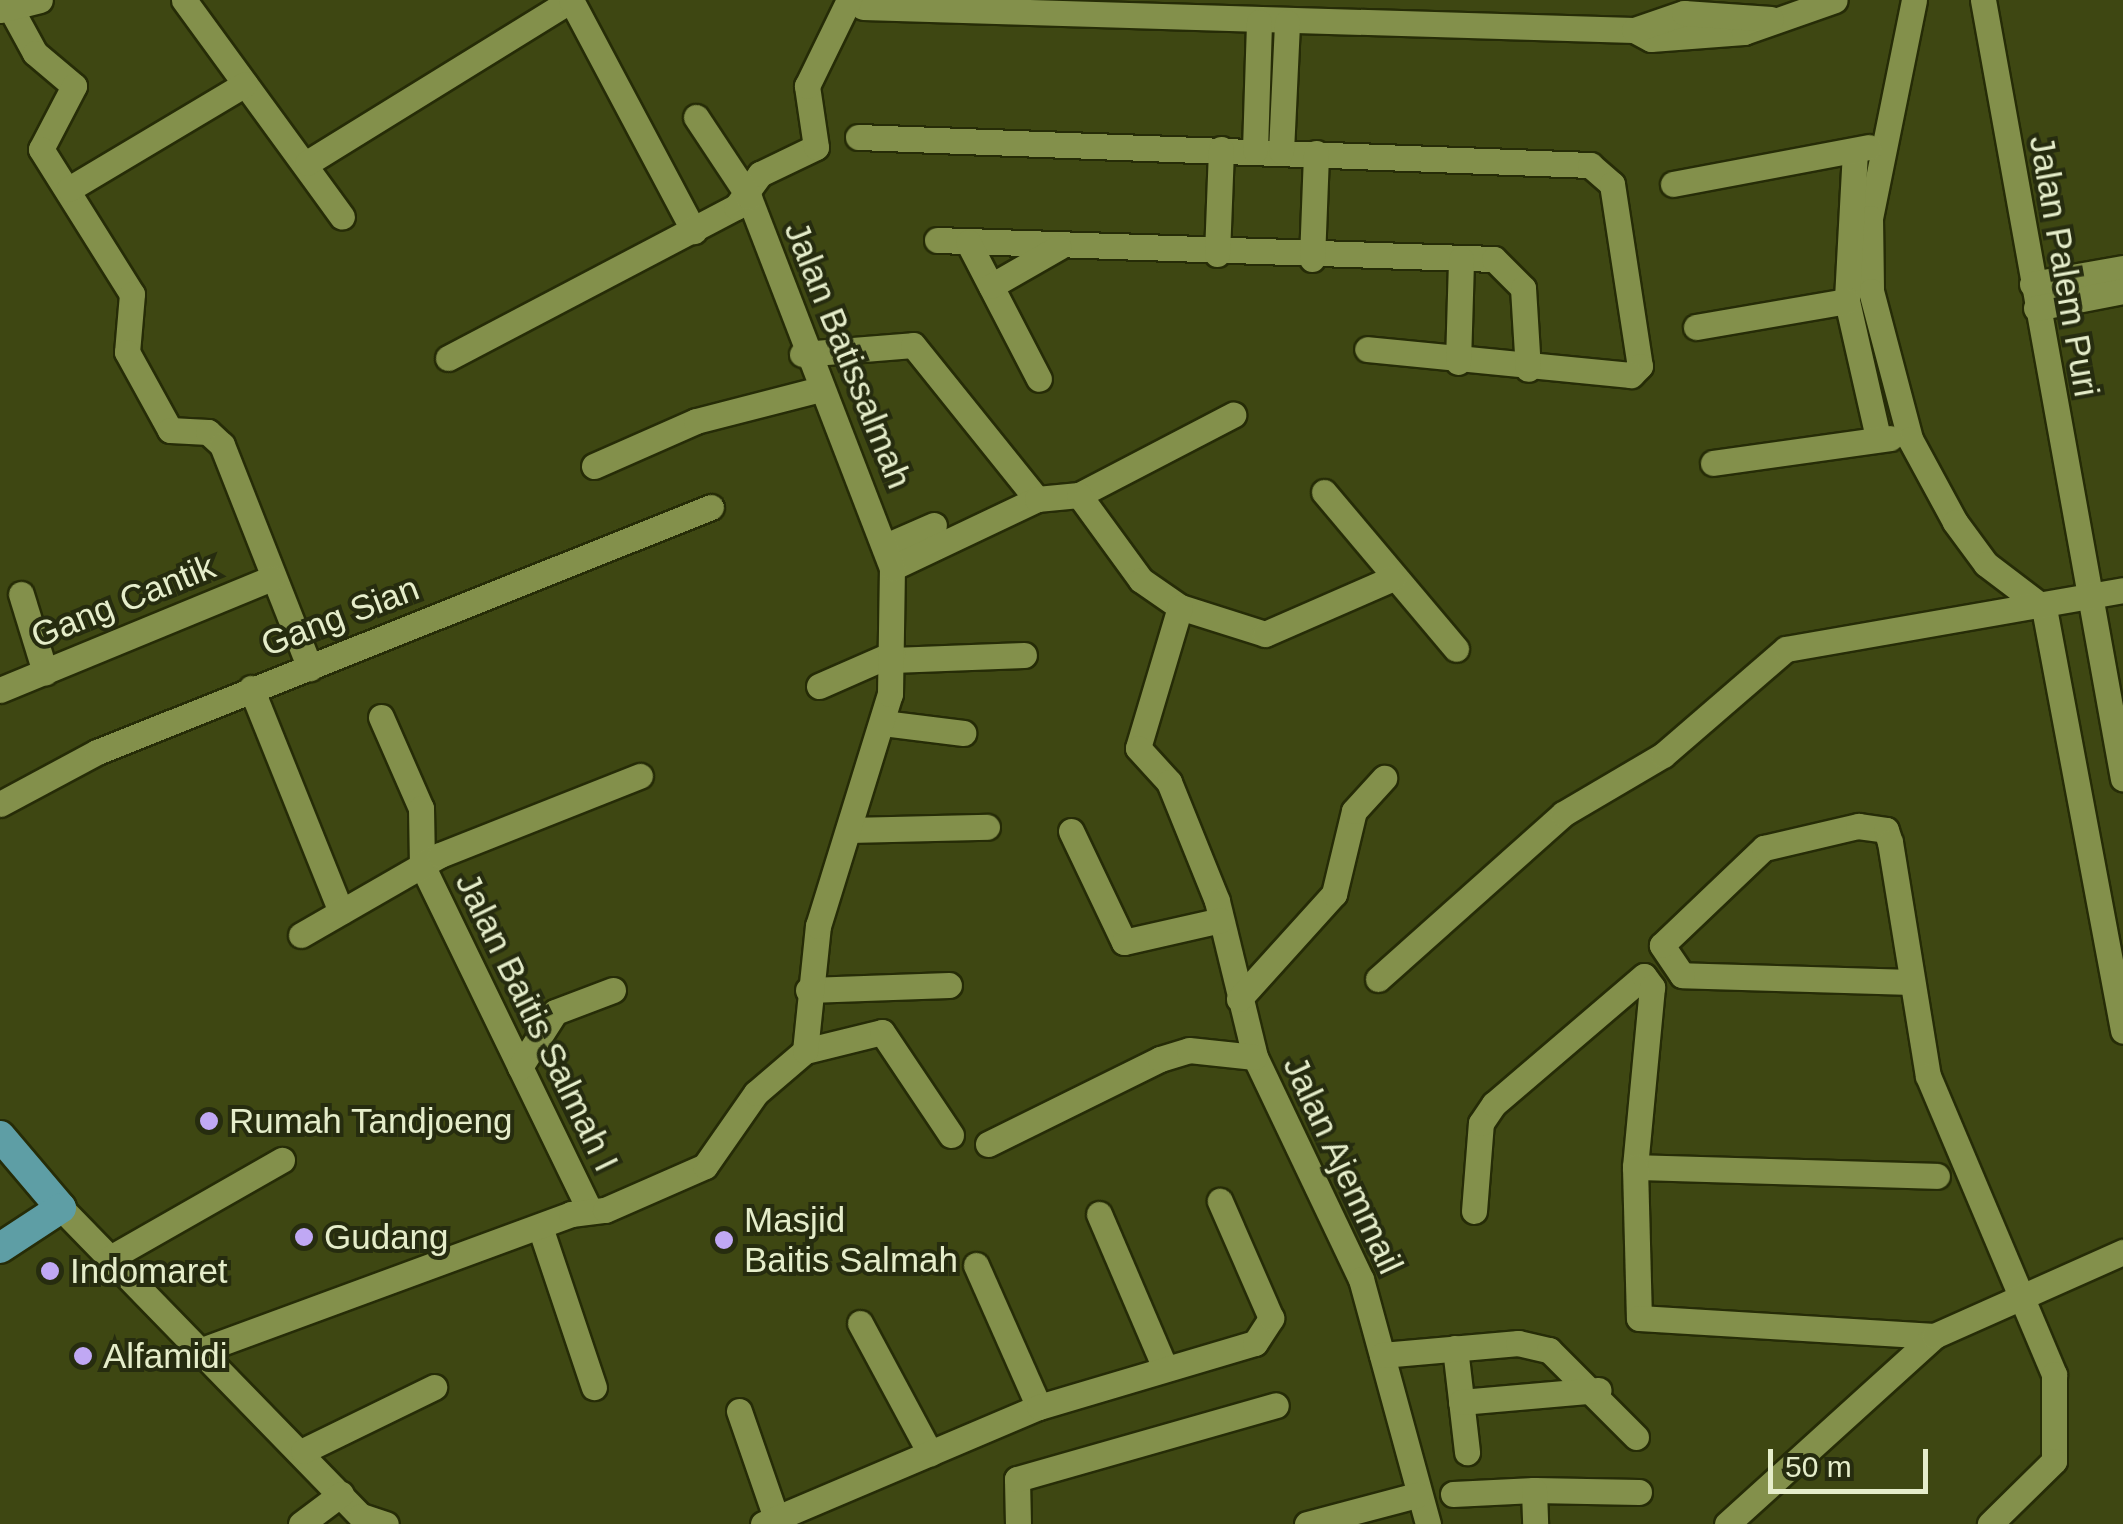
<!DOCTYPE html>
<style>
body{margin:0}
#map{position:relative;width:2123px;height:1524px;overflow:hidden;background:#3e4712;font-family:Arial,sans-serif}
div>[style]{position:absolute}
.roads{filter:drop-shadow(2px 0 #262c07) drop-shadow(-2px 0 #262c07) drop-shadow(0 2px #262c07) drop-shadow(0 -2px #262c07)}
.minor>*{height:25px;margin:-12.5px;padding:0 12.5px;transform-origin:12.5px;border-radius:12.5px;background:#83904b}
.major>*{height:30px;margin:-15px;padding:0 15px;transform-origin:15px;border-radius:15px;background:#5e9ea5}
.dots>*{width:28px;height:28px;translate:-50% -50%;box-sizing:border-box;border:5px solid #262c0f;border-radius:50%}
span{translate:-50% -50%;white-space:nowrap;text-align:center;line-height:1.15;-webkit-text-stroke:8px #262c0f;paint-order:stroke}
.street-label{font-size:35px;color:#e5edca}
.poi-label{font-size:35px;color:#e5edca}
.left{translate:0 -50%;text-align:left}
.scale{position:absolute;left:1768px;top:1449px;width:160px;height:45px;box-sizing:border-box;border:5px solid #e5edca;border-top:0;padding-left:12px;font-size:30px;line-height:35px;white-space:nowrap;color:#e5edca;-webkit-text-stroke:8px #262c0f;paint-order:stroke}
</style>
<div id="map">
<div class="roads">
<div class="minor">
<i style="left:6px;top:0;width:60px;rotate:61.3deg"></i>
<i style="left:35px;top:53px;width:51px;rotate:40.2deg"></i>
<i style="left:74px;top:86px;width:71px;rotate:117.6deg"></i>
<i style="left:41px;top:149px;width:171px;rotate:57.9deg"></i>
<i style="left:132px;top:294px;width:58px;rotate:94.9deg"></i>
<i style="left:127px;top:352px;width:89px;rotate:61.1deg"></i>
<i style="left:170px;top:430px;width:38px;rotate:3deg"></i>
<i style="left:208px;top:432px;width:19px;rotate:43deg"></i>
<i style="left:222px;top:445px;width:240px;rotate:68.5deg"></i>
<i style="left:184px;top:0;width:268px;rotate:53.9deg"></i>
<i style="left:1914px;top:0;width:222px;rotate:101.4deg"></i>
<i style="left:1870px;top:218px;width:73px;rotate:89.2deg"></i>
<i style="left:1871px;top:291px;width:153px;rotate:75.2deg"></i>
<i style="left:1910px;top:439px;width:94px;rotate:61.5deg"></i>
<i style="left:1955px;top:522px;width:52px;rotate:53.6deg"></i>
<i style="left:1986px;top:564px;width:73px;rotate:37.2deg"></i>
<i style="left:2044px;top:608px;width:430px;rotate:79.4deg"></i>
<i style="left:1983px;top:0;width:791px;rotate:79.81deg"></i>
<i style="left:863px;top:7px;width:771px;rotate:1.71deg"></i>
<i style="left:1634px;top:30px;width:19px;rotate:28deg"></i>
<i style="left:1651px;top:39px;width:93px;rotate:-4.3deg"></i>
<i style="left:1744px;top:32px;width:96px;rotate:-19.4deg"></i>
<i style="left:0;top:10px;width:41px;rotate:-14deg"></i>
<i style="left:1634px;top:30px;width:53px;rotate:-18.8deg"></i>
<i style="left:1684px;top:13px;width:87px;rotate:3.9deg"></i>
<i style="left:858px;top:137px;width:733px;rotate:2.19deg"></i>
<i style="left:1590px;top:165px;width:29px;rotate:41deg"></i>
<i style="left:1612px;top:184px;width:184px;rotate:81.3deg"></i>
<i style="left:1640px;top:366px;width:13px;rotate:135deg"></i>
<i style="left:1631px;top:375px;width:265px;rotate:-174.4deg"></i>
<i style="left:1255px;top:150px;width:128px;rotate:-88.2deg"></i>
<i style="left:1281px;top:151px;width:129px;rotate:-87.3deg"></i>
<i style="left:1855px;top:151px;width:150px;rotate:93.1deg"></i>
<i style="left:1847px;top:301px;width:139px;rotate:77.2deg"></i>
<i style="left:307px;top:163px;width:310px;rotate:-31.7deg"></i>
<i style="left:571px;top:0;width:262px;rotate:62deg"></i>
<i style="left:1673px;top:184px;width:199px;rotate:-10.7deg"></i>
<i style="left:69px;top:189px;width:205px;rotate:-30.8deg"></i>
<i style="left:937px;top:240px;width:557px;rotate:1.95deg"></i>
<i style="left:1494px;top:259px;width:41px;rotate:45deg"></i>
<i style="left:1523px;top:288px;width:81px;rotate:86.5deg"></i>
<i style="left:968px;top:242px;width:154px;rotate:62.6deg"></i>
<i style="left:1217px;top:254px;width:105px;rotate:-87.8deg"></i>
<i style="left:1312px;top:259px;width:106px;rotate:-87.8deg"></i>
<i style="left:2032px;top:284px;width:92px;rotate:-10deg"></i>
<i style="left:991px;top:286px;width:78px;rotate:-29.8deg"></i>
<i style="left:2036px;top:308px;width:89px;rotate:-11.1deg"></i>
<i style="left:1696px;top:327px;width:153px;rotate:-9.8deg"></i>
<i style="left:802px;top:354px;width:111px;rotate:-4.6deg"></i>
<i style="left:913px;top:345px;width:198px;rotate:51.2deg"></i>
<i style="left:448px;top:358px;width:325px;rotate:-27.7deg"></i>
<i style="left:736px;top:207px;width:41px;rotate:-54deg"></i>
<i style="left:760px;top:174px;width:62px;rotate:-25.7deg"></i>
<i style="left:816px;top:147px;width:62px;rotate:-98.4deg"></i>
<i style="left:807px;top:86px;width:96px;rotate:-64deg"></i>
<i style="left:1458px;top:362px;width:103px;rotate:-88.3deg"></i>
<i style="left:1713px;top:463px;width:179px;rotate:-8deg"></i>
<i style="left:594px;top:466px;width:111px;rotate:-23.8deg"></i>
<i style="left:696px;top:421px;width:125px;rotate:-14.4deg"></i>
<i style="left:1324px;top:492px;width:205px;rotate:49.9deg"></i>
<i style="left:1079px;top:495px;width:174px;rotate:-27.5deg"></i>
<i style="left:888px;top:545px;width:50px;rotate:-23.5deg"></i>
<i style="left:892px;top:568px;width:161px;rotate:-25.4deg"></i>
<i style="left:1037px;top:499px;width:42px;rotate:-5.4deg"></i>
<i style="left:1079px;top:495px;width:105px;rotate:53.9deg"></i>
<i style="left:1141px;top:580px;width:47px;rotate:34.7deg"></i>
<i style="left:1180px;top:607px;width:89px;rotate:17.6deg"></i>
<i style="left:1265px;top:634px;width:140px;rotate:-23.6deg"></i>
<i style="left:21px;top:594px;width:82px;rotate:72.9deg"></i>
<i style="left:1180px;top:607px;width:147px;rotate:106.6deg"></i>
<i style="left:1138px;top:748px;width:46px;rotate:47.6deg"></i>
<i style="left:1169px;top:782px;width:128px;rotate:68deg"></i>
<i style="left:1217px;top:901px;width:161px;rotate:76.3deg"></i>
<i style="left:1255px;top:1057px;width:246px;rotate:64.5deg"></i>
<i style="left:1361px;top:1279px;width:254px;rotate:74.7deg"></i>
<i style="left:892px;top:660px;width:132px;rotate:-2.2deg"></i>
<i style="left:819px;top:686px;width:80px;rotate:-23.7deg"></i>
<i style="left:251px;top:688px;width:241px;rotate:68.1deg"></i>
<i style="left:0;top:690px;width:294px;rotate:-22.4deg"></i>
<i style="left:381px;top:717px;width:99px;rotate:66.3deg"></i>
<i style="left:421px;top:808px;width:57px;rotate:89deg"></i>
<i style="left:422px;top:865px;width:382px;rotate:64.1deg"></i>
<i style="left:883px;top:723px;width:81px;rotate:7.1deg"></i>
<i style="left:0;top:804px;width:110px;rotate:-28.2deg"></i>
<i style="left:97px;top:752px;width:661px;rotate:-21.75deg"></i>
<i style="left:850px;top:830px;width:137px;rotate:-1.3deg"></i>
<i style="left:1071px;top:831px;width:123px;rotate:64.5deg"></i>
<i style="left:1124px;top:942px;width:99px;rotate:-12.8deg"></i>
<i style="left:301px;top:935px;width:160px;rotate:-29.9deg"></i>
<i style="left:440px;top:855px;width:215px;rotate:-21.6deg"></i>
<i style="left:1378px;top:979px;width:248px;rotate:-41.7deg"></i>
<i style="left:1563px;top:814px;width:116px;rotate:-30.5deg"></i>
<i style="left:1663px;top:755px;width:162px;rotate:-40.8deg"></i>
<i style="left:1786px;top:649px;width:342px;rotate:-9.9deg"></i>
<i style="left:1912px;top:982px;width:230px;rotate:-178.3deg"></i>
<i style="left:1682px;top:975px;width:36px;rotate:-124deg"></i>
<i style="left:1662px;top:945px;width:141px;rotate:-43.6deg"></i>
<i style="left:1764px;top:848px;width:97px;rotate:-13.2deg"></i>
<i style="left:1858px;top:826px;width:28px;rotate:8deg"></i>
<i style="left:1886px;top:830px;width:13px;rotate:72deg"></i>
<i style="left:1890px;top:842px;width:237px;rotate:80.8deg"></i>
<i style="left:1928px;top:1076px;width:324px;rotate:67.1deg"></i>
<i style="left:2054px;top:1374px;width:87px;rotate:90deg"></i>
<i style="left:2054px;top:1461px;width:90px;rotate:135.5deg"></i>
<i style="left:808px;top:990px;width:141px;rotate:-2deg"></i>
<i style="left:1239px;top:999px;width:142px;rotate:-47.9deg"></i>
<i style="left:1334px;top:894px;width:85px;rotate:-76.5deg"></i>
<i style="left:1354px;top:811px;width:45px;rotate:-47.7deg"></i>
<i style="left:805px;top:1051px;width:79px;rotate:-13.9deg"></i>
<i style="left:882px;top:1032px;width:124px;rotate:56.2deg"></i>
<i style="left:520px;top:1067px;width:65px;rotate:-57.5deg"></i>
<i style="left:555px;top:1012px;width:62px;rotate:-20.8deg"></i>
<i style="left:988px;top:1144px;width:192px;rotate:-26.3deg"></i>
<i style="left:1160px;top:1059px;width:30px;rotate:-17deg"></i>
<i style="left:1189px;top:1050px;width:66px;rotate:6.1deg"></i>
<i style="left:1635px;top:1167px;width:302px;rotate:1.7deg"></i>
<i style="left:61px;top:1208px;width:430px;rotate:45.8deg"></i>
<i style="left:361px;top:1516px;width:26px;rotate:18deg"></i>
<i style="left:1474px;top:1211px;width:88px;rotate:-85.5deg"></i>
<i style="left:1481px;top:1123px;width:23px;rotate:-56deg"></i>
<i style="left:1494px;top:1104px;width:197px;rotate:-40.5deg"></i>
<i style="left:1644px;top:976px;width:14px;rotate:54deg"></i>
<i style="left:1652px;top:987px;width:181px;rotate:95.4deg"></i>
<i style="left:1635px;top:1167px;width:151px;rotate:88.5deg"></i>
<i style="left:1639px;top:1318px;width:296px;rotate:3.5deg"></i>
<i style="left:1099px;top:1214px;width:165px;rotate:66.8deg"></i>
<i style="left:540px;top:1227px;width:169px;rotate:71.4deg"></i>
<i style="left:110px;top:1258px;width:198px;rotate:-29.7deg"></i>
<i style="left:976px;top:1265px;width:155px;rotate:66.1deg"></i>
<i style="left:860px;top:1323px;width:148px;rotate:61.7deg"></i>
<i style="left:1455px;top:1348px;width:105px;rotate:83.4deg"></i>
<i style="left:202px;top:1350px;width:393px;rotate:-20.2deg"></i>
<i style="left:571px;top:1214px;width:34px;rotate:-7deg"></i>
<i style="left:605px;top:1210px;width:109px;rotate:-23.7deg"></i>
<i style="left:705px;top:1166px;width:89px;rotate:-55.1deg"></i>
<i style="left:756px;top:1093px;width:65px;rotate:-40.6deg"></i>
<i style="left:805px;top:1051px;width:126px;rotate:-84.1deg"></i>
<i style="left:818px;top:926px;width:243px;rotate:-72.8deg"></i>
<i style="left:890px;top:694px;width:126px;rotate:-89.1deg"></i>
<i style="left:892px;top:568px;width:398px;rotate:-111.1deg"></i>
<i style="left:749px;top:197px;width:96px;rotate:-123.5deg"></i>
<i style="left:1382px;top:1355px;width:137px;rotate:-5deg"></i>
<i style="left:1518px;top:1343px;width:32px;rotate:13deg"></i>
<i style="left:1549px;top:1350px;width:123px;rotate:45deg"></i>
<i style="left:1461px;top:1402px;width:138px;rotate:-5deg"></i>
<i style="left:739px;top:1411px;width:110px;rotate:70.9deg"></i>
<i style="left:303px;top:1451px;width:146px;rotate:-26deg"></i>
<i style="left:1534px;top:1490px;width:105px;rotate:1.1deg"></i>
<i style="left:1453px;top:1494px;width:81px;rotate:-2.8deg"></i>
<i style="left:1534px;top:1490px;width:34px;rotate:88deg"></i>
<i style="left:301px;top:1524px;width:50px;rotate:-36.9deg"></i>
<i style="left:763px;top:1524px;width:300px;rotate:-23deg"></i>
<i style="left:1039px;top:1407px;width:225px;rotate:-16.5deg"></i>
<i style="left:1255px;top:1343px;width:30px;rotate:-57deg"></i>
<i style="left:1271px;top:1318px;width:128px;rotate:-113.6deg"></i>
<i style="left:1018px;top:1524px;width:45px;rotate:-91.3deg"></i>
<i style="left:1017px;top:1479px;width:269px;rotate:-15.9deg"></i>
<i style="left:1307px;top:1524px;width:114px;rotate:-14.8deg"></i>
<i style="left:1727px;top:1524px;width:280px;rotate:-42.2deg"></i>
<i style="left:1934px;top:1336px;width:207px;rotate:-24deg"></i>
</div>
<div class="major">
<i style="left:0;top:1136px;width:94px;rotate:49.7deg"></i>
<i style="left:61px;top:1208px;width:73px;rotate:146.7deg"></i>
</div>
</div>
<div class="dots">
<i style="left:209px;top:1121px;background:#c0a8f4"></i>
<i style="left:304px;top:1237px;background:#c0a8f4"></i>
<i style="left:724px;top:1240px;background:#c0a8f4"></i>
<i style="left:50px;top:1271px;background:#c0a8f4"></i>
<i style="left:83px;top:1356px;background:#c0a8f4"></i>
</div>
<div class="street-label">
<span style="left:2064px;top:266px;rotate:80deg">Jalan Palem Puri</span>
<span style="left:848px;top:355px;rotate:68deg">Jalan Batissalmah</span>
<span style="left:123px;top:601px;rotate:-22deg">Gang Cantik</span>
<span style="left:340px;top:616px;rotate:-21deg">Gang Sian</span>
<span style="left:537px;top:1022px;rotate:64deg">Jalan Baitis Salmah I</span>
<span style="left:1343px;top:1165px;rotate:65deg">Jalan Ajemmail</span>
</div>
<div class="poi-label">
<span class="left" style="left:229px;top:1121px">Rumah Tandjoeng</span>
<span class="left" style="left:744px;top:1240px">Masjid<br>Baitis Salmah</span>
<span class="left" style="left:324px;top:1237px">Gudang</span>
<span class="left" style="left:70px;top:1271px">Indomaret</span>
<span class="left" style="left:103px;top:1356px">Alfamidi</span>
</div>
<div class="scale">50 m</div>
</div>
